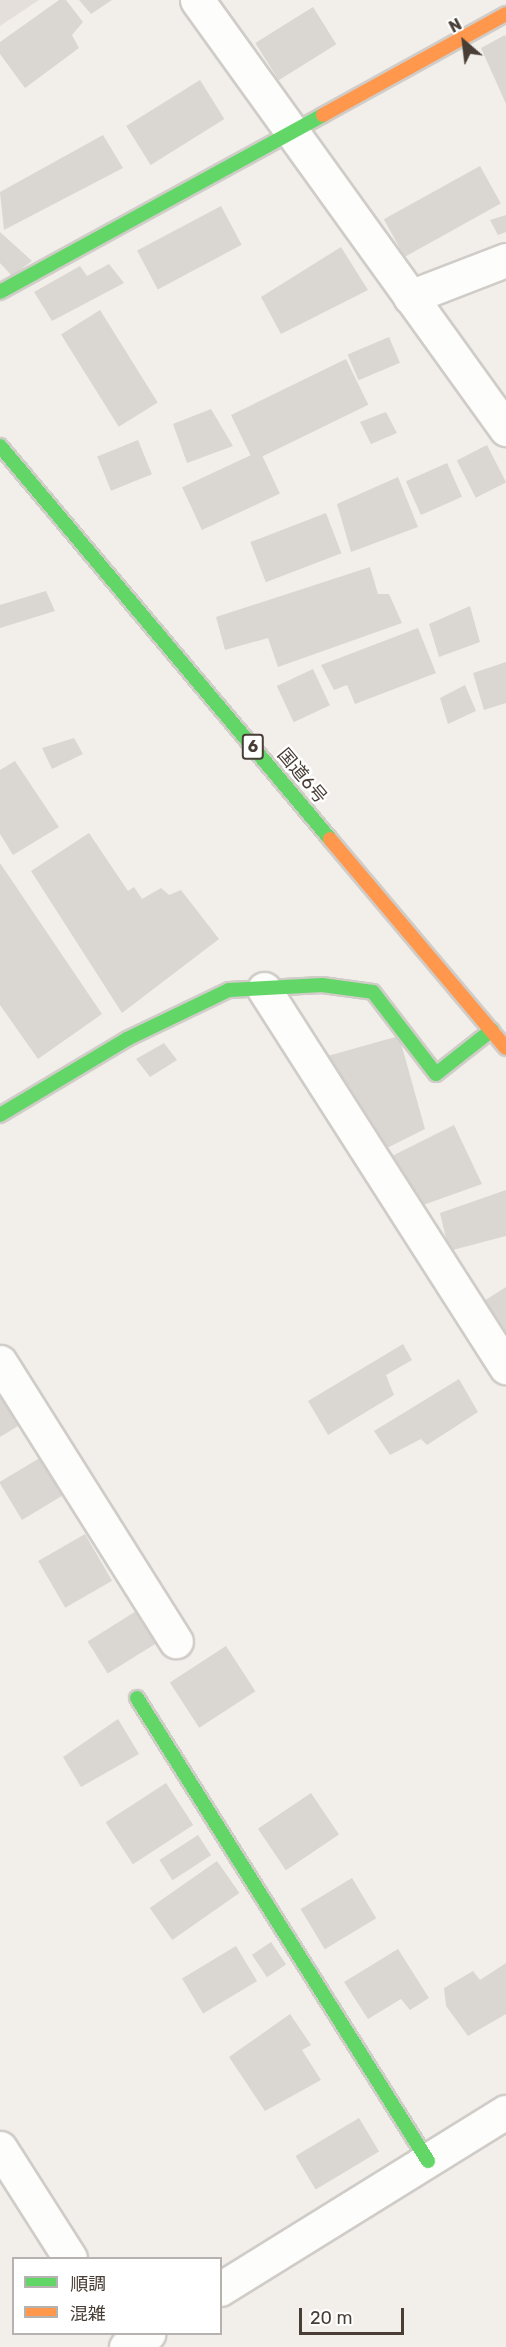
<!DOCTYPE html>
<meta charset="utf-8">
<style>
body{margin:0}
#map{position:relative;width:506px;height:2347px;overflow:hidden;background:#f2efeb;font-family:Rubik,"Noto Sans JP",sans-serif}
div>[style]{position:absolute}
.industrial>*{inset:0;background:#e4dfda}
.building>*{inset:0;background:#dad6d2;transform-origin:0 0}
.roads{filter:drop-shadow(2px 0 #d0ccc8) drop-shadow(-2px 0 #d0ccc8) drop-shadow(0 2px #d0ccc8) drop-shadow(0 -2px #d0ccc8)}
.street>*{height:33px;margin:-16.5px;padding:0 16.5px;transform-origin:16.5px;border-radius:16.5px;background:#fdfdfc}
.fast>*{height:14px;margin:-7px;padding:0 7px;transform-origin:7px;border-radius:7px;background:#63d668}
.slow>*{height:14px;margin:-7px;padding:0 7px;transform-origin:7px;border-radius:7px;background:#ff974d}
span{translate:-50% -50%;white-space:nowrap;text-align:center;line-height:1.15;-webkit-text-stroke:4.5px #fff;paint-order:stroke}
.shield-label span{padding:2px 4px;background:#fff;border:2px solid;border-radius:4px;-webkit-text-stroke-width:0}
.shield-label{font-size:16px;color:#483e36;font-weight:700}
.street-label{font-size:18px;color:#483e36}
.legend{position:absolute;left:12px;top:2257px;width:210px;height:78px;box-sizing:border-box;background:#fff;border:2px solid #b6b2af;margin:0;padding:8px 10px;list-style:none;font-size:18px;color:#483e36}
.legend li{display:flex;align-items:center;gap:12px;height:30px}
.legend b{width:30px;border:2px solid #b6b2af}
.north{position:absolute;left:434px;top:12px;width:60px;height:60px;-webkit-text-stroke:4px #fff;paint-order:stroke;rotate:332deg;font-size:16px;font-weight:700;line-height:24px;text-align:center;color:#483e36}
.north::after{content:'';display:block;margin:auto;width:21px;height:27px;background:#483e36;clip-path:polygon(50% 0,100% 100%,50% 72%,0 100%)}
.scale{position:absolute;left:299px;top:2308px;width:105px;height:27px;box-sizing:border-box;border:3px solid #483e36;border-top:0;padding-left:8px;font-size:18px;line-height:21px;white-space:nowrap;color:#483e36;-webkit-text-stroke:4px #fff;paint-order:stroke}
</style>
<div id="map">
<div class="industrial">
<i style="clip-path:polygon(0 0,39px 0,0 26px)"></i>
</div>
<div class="building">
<i style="clip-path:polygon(59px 0,66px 0,83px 22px,72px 35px,79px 48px,25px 88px,0 54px,0 42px)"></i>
<i style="clip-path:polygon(79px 0,112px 0,91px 14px)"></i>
<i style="left:313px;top:7px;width:44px;height:68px;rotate:58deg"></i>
<i style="clip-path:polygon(505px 35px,506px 37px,506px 104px,481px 48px)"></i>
<i style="left:200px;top:80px;width:46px;height:87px;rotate:58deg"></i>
<i style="clip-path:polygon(103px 135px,123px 168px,4px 230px,0 192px)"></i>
<i style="left:480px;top:166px;width:43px;height:110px;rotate:61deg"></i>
<i style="left:221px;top:206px;width:44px;height:95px;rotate:62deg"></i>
<i style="clip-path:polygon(506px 215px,506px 232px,498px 235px,490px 220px)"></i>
<i style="clip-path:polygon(0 232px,32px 261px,12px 276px,0 263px)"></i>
<i style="clip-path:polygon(341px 247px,368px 290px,281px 334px,261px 297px)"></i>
<i style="clip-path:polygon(109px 264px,124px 283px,52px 321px,34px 292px,80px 266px,87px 276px)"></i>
<i style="left:100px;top:310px;width:109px;height:46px;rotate:58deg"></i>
<i style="left:389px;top:337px;width:28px;height:45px;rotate:67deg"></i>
<i style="left:346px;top:359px;width:51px;height:128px;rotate:64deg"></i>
<i style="clip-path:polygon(211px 409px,233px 446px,187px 463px,173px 424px)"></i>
<i style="clip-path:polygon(386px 412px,397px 433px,371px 444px,360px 422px)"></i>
<i style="left:138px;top:440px;width:37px;height:44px;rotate:68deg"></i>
<i style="left:487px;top:445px;width:42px;height:34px;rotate:63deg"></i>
<i style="left:260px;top:451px;width:47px;height:86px;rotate:65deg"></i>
<i style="left:447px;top:463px;width:37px;height:45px;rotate:66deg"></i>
<i style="clip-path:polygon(398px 477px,418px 527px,351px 552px,337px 504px)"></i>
<i style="left:326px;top:513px;width:43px;height:81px;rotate:69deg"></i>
<i style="clip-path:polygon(370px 567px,378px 594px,389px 594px,402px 623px,278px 667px,268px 638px,225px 650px,216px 617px)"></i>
<i style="clip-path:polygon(46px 591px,55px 611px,0 628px,0 605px)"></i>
<i style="clip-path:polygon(470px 606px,480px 642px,439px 657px,429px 624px)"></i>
<i style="clip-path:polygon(418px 628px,436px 673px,355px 704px,347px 685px,334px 690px,321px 665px)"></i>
<i style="clip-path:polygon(506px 662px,506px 703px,484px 710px,473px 673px)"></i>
<i style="left:313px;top:669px;width:40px;height:40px;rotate:65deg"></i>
<i style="clip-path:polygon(465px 685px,476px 711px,448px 724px,440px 698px)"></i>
<i style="clip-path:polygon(74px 738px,83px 754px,52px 769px,42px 748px)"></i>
<i style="clip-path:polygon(15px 761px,59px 827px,13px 855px,0 834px,0 770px)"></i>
<i style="clip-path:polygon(89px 833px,128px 891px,134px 887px,142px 899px,161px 888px,169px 895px,181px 890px,219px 939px,122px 1013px,31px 871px)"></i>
<i style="clip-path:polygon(0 863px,102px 1014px,38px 1059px,0 1005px)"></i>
<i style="clip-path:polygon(399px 1036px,425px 1129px,379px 1152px,324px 1057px)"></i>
<i style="clip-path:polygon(164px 1043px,177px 1060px,150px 1077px,136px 1059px)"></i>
<i style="clip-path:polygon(454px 1125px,482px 1184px,412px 1209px,384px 1160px)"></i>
<i style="clip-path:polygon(506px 1190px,506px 1236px,449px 1251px,440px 1213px)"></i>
<i style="clip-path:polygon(506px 1287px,506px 1355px,476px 1306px)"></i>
<i style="clip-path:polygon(403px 1344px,412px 1360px,386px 1375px,394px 1395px,328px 1435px,308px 1401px)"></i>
<i style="clip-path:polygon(459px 1379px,478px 1412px,427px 1445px,421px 1439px,390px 1455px,374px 1431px)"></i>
<i style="clip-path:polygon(0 1387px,23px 1423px,0 1437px)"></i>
<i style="left:43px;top:1456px;width:44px;height:51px;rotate:59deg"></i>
<i style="left:85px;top:1534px;width:54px;height:54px;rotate:60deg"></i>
<i style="left:141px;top:1608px;width:38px;height:63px;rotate:58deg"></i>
<i style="left:226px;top:1646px;width:54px;height:67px;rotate:57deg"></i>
<i style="clip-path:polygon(118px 1719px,139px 1754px,81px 1787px,63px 1757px)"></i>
<i style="left:166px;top:1783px;width:50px;height:72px;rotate:57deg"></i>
<i style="left:311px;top:1793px;width:50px;height:64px;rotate:56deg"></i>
<i style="left:198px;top:1835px;width:24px;height:46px;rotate:57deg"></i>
<i style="left:217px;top:1861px;width:39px;height:82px;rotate:55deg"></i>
<i style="left:352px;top:1878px;width:47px;height:60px;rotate:59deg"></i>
<i style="left:271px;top:1942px;width:27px;height:23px;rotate:56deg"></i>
<i style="left:236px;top:1946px;width:41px;height:63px;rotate:59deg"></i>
<i style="clip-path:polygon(398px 1949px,429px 1998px,410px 2010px,401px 1999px,368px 2019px,344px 1982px)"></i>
<i style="clip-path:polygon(506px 1963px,506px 2014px,468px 2036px,446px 2006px,444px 1988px,473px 1971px,480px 1980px)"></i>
<i style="clip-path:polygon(290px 2014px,311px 2045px,302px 2050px,321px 2080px,265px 2111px,229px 2057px)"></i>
<i style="left:359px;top:2118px;width:39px;height:74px;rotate:59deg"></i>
</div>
<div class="roads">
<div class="street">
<i style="left:197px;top:0;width:529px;rotate:54.24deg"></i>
<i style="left:410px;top:297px;width:103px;rotate:-21.1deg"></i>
<i style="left:264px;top:989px;width:449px;rotate:57.4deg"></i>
<i style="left:0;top:1362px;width:330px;rotate:57.8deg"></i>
<i style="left:0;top:2148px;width:130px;rotate:57.5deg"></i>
<i style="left:220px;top:2289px;width:336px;rotate:-31.8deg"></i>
<i style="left:126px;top:2347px;width:26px;rotate:-31deg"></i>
</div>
<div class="fast">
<i style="left:0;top:292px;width:368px;rotate:-28.7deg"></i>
<i style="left:0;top:446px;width:513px;rotate:49.98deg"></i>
<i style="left:0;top:1115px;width:148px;rotate:-30.9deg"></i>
<i style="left:127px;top:1039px;width:113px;rotate:-25.7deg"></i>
<i style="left:229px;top:990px;width:93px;rotate:-3.1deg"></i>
<i style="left:322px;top:985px;width:51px;rotate:7.8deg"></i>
<i style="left:373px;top:992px;width:103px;rotate:52.5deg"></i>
<i style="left:436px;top:1074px;width:71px;rotate:-38.2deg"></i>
<i style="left:137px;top:1698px;width:547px;rotate:57.85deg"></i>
</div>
<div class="slow">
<i style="left:323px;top:115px;width:209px;rotate:-28.9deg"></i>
<i style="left:330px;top:839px;width:273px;rotate:49.9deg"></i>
</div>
</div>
<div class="shield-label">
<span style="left:253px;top:747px">6</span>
</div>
<div class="street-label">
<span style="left:302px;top:776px;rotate:50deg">国道6号</span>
</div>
<ul class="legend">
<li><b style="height:8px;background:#63d668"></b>順調</li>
<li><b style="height:8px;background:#ff974d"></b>混雑</li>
</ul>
<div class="north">N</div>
<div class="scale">20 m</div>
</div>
